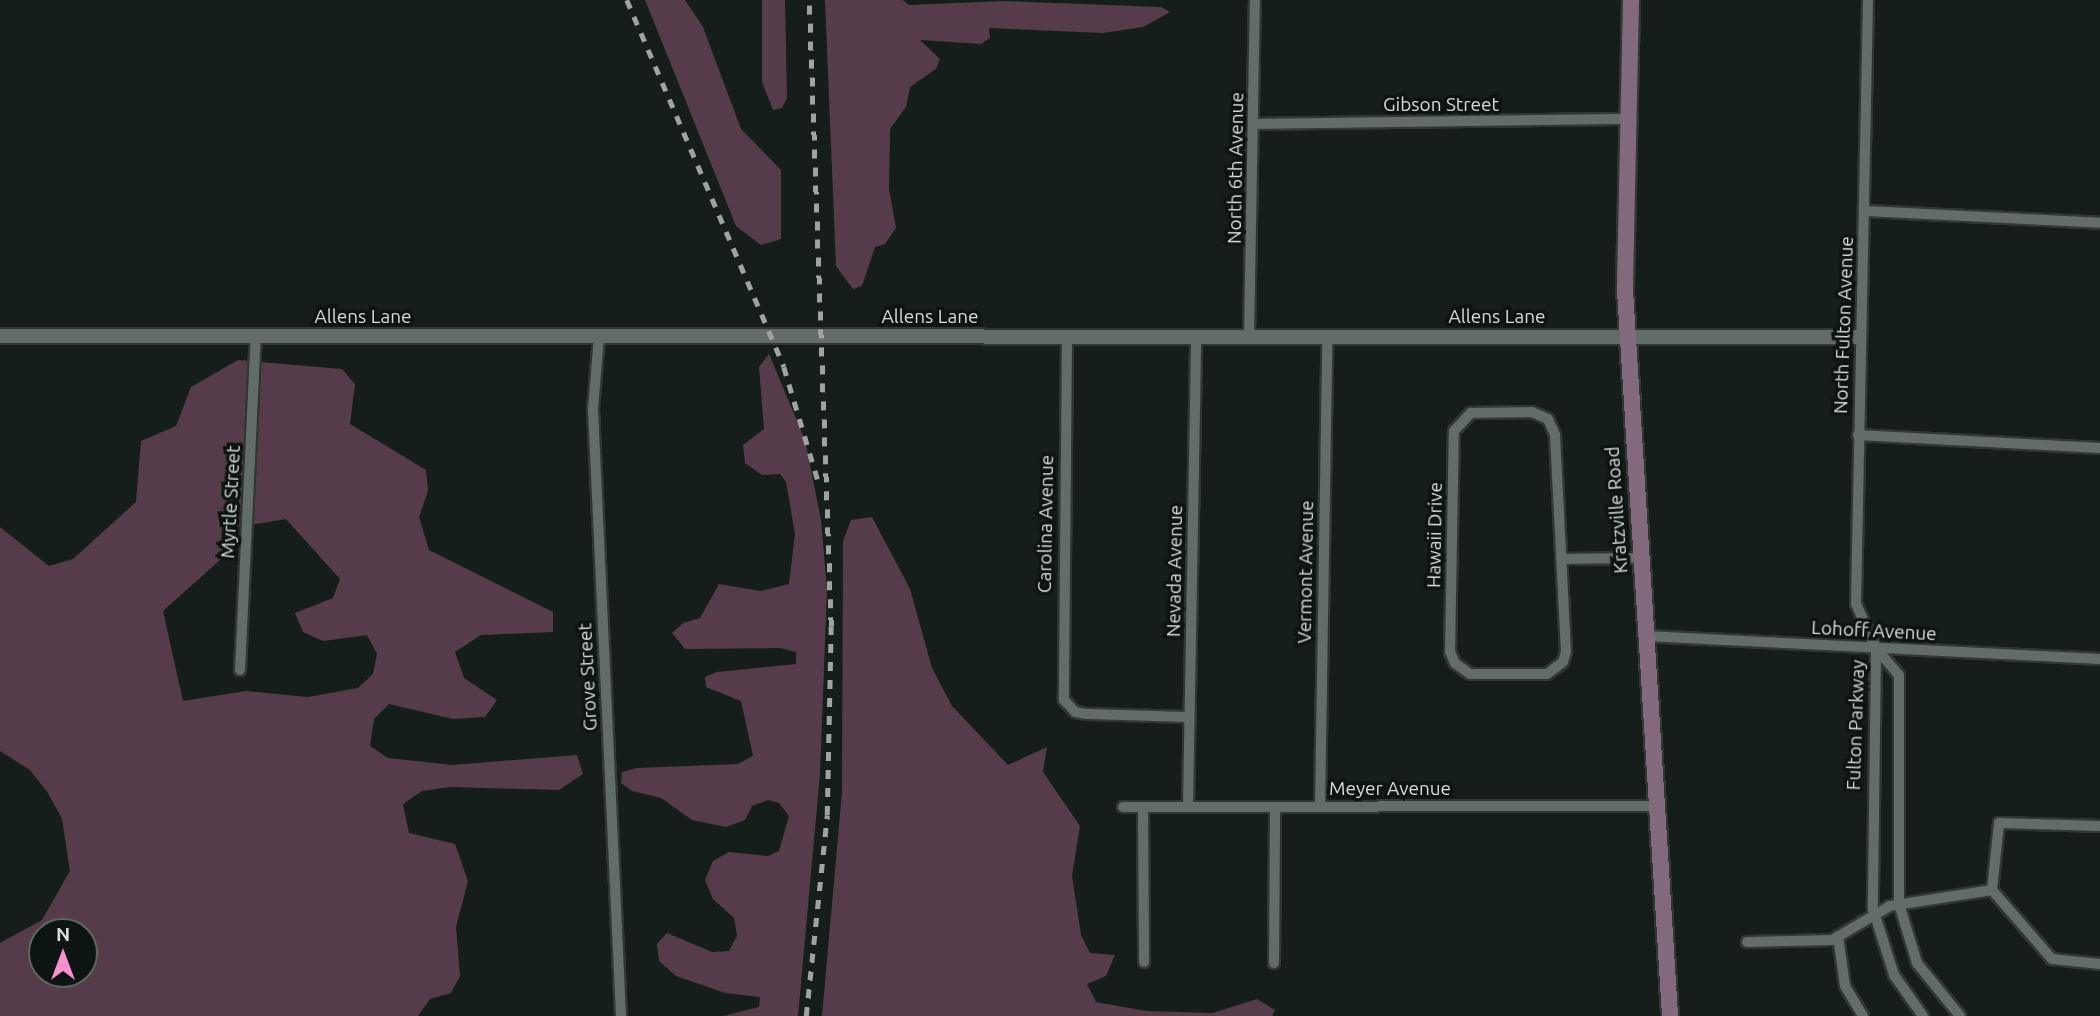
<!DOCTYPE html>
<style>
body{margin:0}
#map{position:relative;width:2100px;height:1016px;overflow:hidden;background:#151e1b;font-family:Ubuntu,sans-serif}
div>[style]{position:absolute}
.forest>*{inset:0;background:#563c4b}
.roads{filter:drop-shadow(2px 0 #323735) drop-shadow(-2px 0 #323735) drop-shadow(0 2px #323735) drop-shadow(0 -2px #323735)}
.minor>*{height:10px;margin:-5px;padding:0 5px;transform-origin:5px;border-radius:5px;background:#626d69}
.tertiary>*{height:14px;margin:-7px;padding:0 7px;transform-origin:7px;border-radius:7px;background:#626d69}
.secondary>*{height:16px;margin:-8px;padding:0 8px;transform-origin:8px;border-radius:8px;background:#83697c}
.rail>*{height:4.5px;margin-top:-2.25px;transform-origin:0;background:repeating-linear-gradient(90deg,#9ea4a2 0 9px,transparent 0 18px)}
span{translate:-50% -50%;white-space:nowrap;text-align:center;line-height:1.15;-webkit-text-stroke:7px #0d1512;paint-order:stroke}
.street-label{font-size:19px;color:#d7dcda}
.north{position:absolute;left:28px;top:918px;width:70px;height:70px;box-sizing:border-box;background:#0d1512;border:2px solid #5e6562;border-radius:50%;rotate:0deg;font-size:19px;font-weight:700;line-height:28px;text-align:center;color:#d7dcda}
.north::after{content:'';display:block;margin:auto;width:24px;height:32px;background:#f790cf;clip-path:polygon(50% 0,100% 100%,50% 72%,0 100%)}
</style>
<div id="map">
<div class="forest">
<i style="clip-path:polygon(645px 0,685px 0,703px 27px,741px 129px,781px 170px,781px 239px,761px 245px,736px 226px)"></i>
<i style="clip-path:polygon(762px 0,785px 0,787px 98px,782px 108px,773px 110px,762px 82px)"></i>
<i style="clip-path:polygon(825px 0,903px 0,909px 5px,1004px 1px,1161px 7px,1170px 12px,1143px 27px,1103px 33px,989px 28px,990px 38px,981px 44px,920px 40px,940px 59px,936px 69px,910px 87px,906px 107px,890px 129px,889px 189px,896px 228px,885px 244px,875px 247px,862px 286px,853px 289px,836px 266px)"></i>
<i style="clip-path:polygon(769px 354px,805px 440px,821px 520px,827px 589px,820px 774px,798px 1016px,723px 1016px,759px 1007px,760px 997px,725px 993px,676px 976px,659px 961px,657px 944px,667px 933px,712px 952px,729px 951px,737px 936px,734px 918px,713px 899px,705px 880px,713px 861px,729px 852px,768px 856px,779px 851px,789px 816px,779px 803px,768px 800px,752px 806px,745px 820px,726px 827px,692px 820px,661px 798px,632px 791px,621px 783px,622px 772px,637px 768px,738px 764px,753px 756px,741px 701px,706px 687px,705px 677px,717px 672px,796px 664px,796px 652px,780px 648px,685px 649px,672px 633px,683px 623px,700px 618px,719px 584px,761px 591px,789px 584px,795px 534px,786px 482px,780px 474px,762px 475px,745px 463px,743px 445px,764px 429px,759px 367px)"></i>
<i style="clip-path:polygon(evenodd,238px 360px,342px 369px,355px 384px,350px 424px,426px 470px,428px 491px,419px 517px,429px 550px,553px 612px,553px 632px,481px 635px,455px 652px,464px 678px,497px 700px,485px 717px,453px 719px,389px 704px,374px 719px,370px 746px,388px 758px,452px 765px,577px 755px,583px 774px,559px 790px,450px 787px,422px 791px,403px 804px,409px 833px,455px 844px,468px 881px,456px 927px,460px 976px,451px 993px,430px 999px,418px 1016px,0 1016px,0 943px,42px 920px,70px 871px,62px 819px,48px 793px,30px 770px,0 751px,0 527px,49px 566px,73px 559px,136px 502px,141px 441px,176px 426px,191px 387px,238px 360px,286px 519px,340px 579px,333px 598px,295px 613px,303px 632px,323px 641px,367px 635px,377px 654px,373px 674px,358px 688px,308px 697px,246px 691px,183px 701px,163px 611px,221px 559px,245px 526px,286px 519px,238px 360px,42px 932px,84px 932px,84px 974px,42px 974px,42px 932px)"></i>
<i style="clip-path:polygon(872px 517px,910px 589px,932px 668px,952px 706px,1008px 765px,1047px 747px,1043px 772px,1080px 826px,1072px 876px,1081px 935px,1090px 953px,1115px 955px,1106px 976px,1087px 984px,1096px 1002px,1146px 1011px,1213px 1013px,1257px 999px,1275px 1010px,1272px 1016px,822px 1016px,842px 792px,843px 541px,851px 520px)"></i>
</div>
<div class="roads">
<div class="minor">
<i style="left:1868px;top:0;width:604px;rotate:91.14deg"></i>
<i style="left:1856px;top:604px;width:48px;rotate:65.6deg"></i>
<i style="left:1876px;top:648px;width:35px;rotate:50deg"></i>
<i style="left:1899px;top:675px;width:229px;rotate:90deg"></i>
<i style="left:1899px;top:904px;width:62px;rotate:73deg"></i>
<i style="left:1917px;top:963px;width:68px;rotate:50.9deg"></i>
<i style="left:1255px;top:124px;width:372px;rotate:-0.8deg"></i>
<i style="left:1866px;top:211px;width:234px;rotate:2.9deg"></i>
<i style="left:1067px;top:336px;width:364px;rotate:90.5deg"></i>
<i style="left:1064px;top:700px;width:16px;rotate:47deg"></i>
<i style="left:1075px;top:712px;width:11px;rotate:10deg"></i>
<i style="left:1086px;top:714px;width:103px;rotate:1.7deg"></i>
<i style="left:599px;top:337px;width:72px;rotate:94.8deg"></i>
<i style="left:593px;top:409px;width:608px;rotate:87.36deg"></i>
<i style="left:1249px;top:337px;width:337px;rotate:-89deg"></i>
<i style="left:1532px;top:412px;width:17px;rotate:24deg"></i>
<i style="left:1548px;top:419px;width:17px;rotate:66deg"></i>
<i style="left:1555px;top:435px;width:217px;rotate:87.1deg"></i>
<i style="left:1566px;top:652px;width:10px;rotate:107deg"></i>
<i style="left:1563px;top:662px;width:20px;rotate:143deg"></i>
<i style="left:1547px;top:674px;width:77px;rotate:180deg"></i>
<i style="left:1470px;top:674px;width:19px;rotate:-144deg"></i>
<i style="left:1455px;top:663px;width:12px;rotate:-114deg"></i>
<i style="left:1450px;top:652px;width:221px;rotate:-89deg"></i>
<i style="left:1454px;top:431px;width:25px;rotate:-47deg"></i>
<i style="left:1471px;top:413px;width:61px;rotate:-0.9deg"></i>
<i style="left:1858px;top:435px;width:242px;rotate:3.1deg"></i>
<i style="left:1563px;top:559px;width:79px;rotate:-0.7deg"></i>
<i style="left:1646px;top:636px;width:455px;rotate:2.9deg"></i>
<i style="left:1876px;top:648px;width:261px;rotate:90.7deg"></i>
<i style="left:1873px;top:909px;width:69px;rotate:72.3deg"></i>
<i style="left:1894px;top:975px;width:50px;rotate:54.7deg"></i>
<i style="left:240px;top:670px;width:334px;rotate:-87.3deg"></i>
<i style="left:1188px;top:806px;width:469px;rotate:-89deg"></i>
<i style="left:1123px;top:807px;width:534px;rotate:-0.11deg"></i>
<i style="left:1320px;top:807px;width:470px;rotate:-89.1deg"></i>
<i style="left:1143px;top:808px;width:154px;rotate:89.6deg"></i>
<i style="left:1992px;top:890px;width:67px;rotate:-84deg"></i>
<i style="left:1999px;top:823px;width:101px;rotate:1.7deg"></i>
<i style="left:1992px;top:890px;width:91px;rotate:49deg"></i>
<i style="left:2052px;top:959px;width:48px;rotate:5.9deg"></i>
<i style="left:1838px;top:936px;width:50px;rotate:82deg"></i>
<i style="left:1845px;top:986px;width:35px;rotate:59deg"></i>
<i style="left:1747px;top:942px;width:85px;rotate:-1.3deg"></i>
<i style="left:1832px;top:940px;width:67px;rotate:-30.4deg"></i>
<i style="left:1890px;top:906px;width:103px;rotate:-8.9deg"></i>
<i style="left:1274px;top:963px;width:156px;rotate:-89.6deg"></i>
</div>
<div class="tertiary">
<i style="left:0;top:336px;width:1859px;rotate:0.03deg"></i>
</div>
<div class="secondary">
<i style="left:1631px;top:0;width:290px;rotate:91.2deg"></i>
<i style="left:1625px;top:290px;width:727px;rotate:86.45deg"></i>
</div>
</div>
<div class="rail">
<i style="left:627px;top:0;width:399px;rotate:66.8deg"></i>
<i style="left:784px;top:367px;width:122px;rotate:73.3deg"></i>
<i style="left:806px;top:1016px;width:202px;rotate:-84deg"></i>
<i style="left:827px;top:815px;width:189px;rotate:-88.8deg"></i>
<i style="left:831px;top:626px;width:626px;rotate:-92.01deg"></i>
</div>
<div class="street-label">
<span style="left:1441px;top:105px">Gibson Street</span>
<span style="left:1236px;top:168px;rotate:-89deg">North 6th Avenue</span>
<span style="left:363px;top:317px">Allens Lane</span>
<span style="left:930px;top:317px">Allens Lane</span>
<span style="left:1497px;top:317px">Allens Lane</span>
<span style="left:1844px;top:325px;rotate:-88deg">North Fulton Avenue</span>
<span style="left:231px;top:502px;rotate:-87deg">Myrtle Street</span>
<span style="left:1617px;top:510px;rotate:-94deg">Kratzville Road</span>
<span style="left:1046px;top:524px;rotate:-89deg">Carolina Avenue</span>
<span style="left:1435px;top:535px;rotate:-89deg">Hawaii Drive</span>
<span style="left:1175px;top:571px;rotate:-89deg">Nevada Avenue</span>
<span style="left:1306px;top:572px;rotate:-89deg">Vermont Avenue</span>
<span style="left:1874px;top:631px;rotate:3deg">Lohoff Avenue</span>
<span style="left:588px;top:677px;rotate:-93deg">Grove Street</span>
<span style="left:1856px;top:725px;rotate:-88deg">Fulton Parkway</span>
<span style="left:1390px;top:789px">Meyer Avenue</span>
</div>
<div class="north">N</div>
</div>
